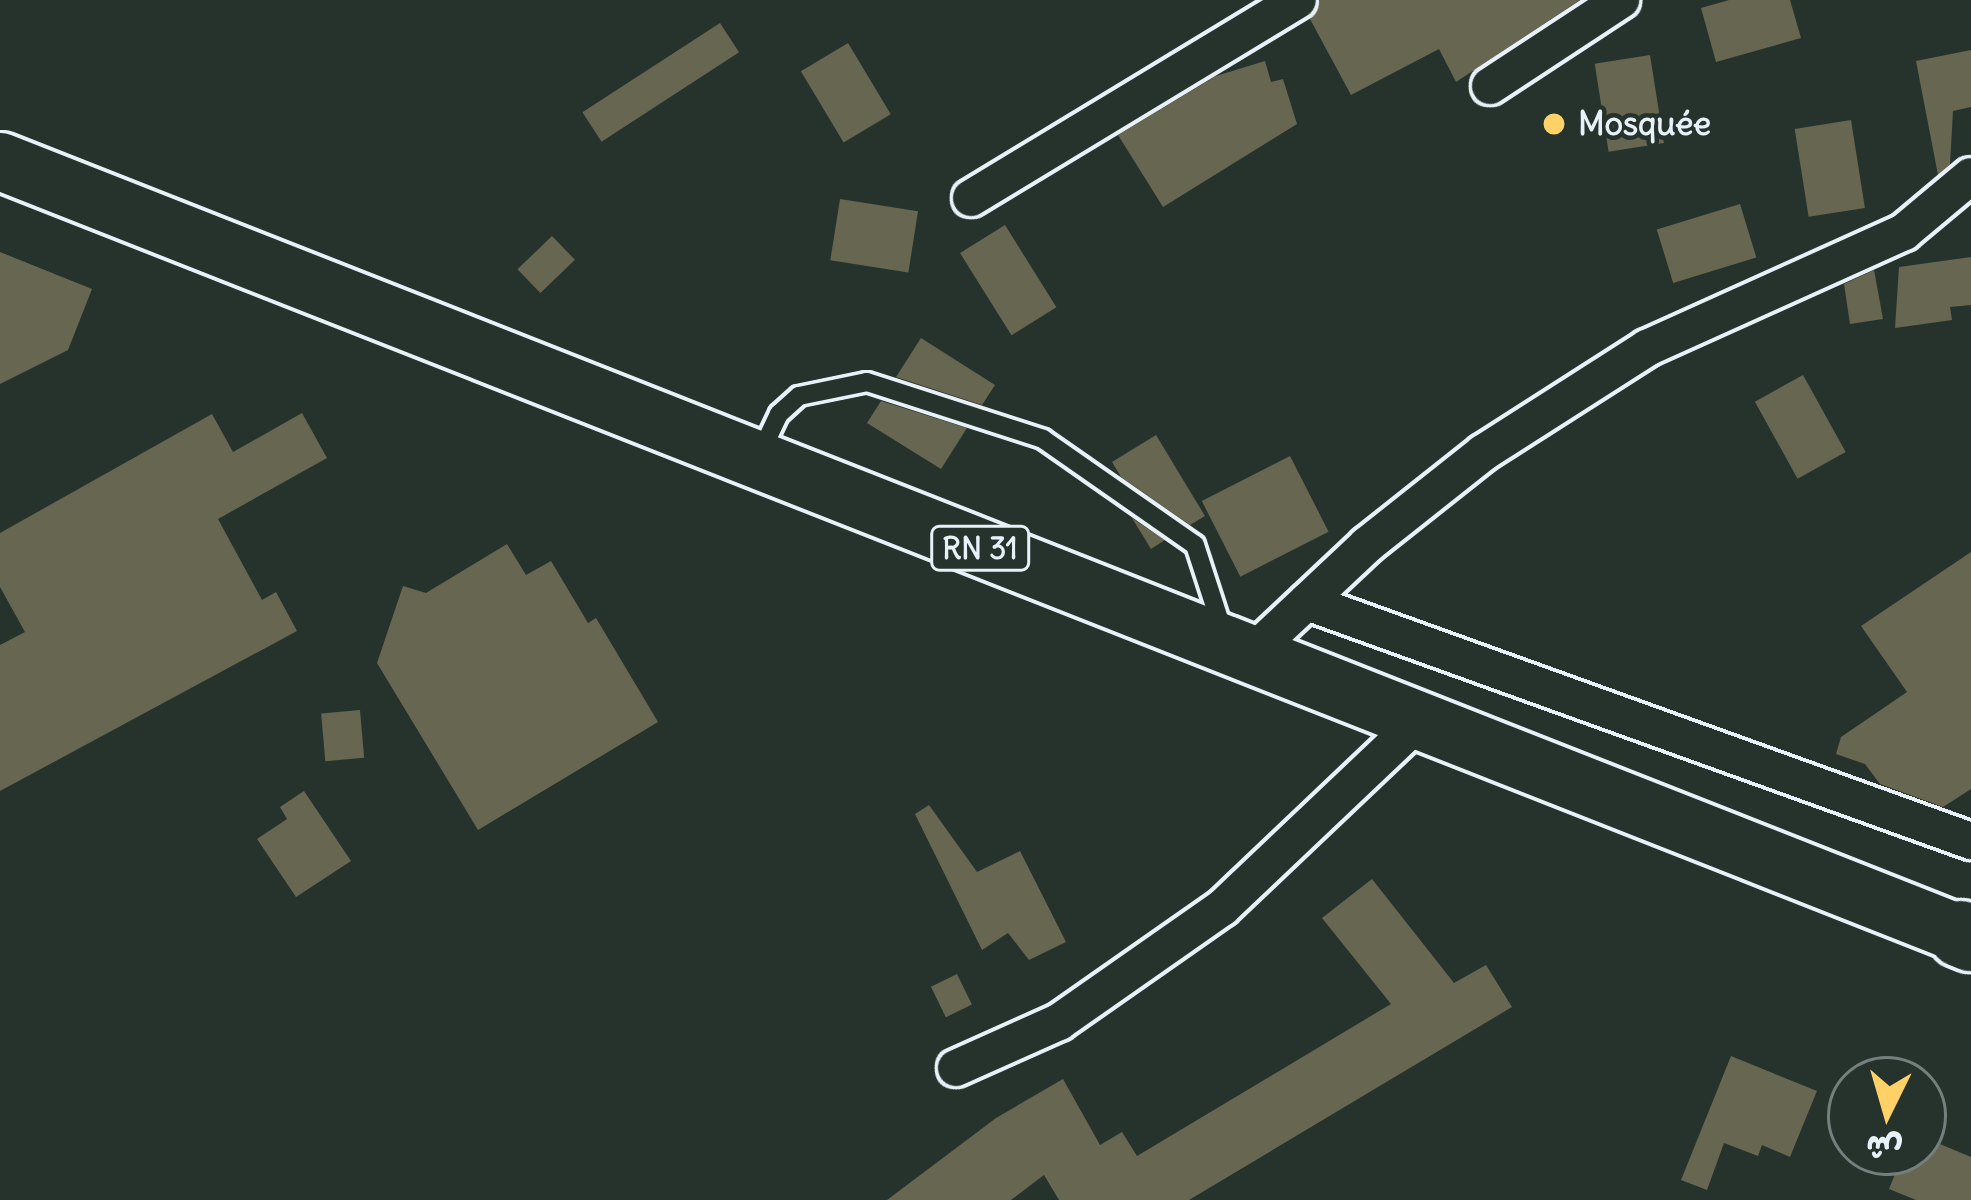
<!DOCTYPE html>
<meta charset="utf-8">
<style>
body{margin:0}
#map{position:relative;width:1971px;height:1200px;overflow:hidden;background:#26332d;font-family:Delius,"Playpen Sans Arabic",sans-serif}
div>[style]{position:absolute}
.building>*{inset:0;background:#666651;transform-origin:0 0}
.roads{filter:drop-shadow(3px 0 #e8f1f8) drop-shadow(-3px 0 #e8f1f8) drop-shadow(0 3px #e8f1f8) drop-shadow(0 -3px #e8f1f8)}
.lane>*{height:18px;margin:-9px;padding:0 9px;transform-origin:9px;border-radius:9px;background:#26332d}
.street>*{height:36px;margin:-18px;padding:0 18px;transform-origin:18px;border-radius:18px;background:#26332d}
.primary>*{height:57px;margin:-28.5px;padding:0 28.5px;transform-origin:28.5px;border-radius:28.5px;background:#26332d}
.highway>*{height:66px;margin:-33px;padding:0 33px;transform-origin:33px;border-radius:33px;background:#26332d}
.dots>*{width:33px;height:33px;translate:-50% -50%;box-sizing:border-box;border:6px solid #26332d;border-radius:50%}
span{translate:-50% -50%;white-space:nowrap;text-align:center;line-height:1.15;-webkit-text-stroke:9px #26332d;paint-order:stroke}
.shield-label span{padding:3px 9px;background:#26332d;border:3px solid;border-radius:9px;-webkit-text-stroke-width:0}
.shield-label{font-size:30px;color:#e8f1f8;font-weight:700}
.poi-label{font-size:33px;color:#e8f1f8;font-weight:700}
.left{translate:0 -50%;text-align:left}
.north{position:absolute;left:1827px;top:1056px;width:120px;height:120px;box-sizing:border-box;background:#26332d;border:3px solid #747f7e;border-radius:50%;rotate:185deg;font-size:33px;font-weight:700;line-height:48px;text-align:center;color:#e8f1f8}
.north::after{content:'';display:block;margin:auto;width:42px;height:54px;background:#ffd166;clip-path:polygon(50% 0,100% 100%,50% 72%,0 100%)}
</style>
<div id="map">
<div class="building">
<i style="clip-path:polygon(1320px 0,1580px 0,1456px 82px,1439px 49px,1351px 95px,1310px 19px)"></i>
<i style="clip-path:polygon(1729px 0,1790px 0,1801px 38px,1716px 62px,1701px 8px)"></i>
<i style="left:720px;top:23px;width:35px;height:164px;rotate:57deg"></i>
<i style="left:848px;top:43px;width:83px;height:55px;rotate:59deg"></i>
<i style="clip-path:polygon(1971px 50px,1971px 107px,1953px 111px,1950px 164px,1938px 175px,1916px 61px)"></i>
<i style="left:1650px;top:55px;width:89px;height:56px;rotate:81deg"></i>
<i style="clip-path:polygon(1265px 61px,1271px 82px,1283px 79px,1297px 124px,1163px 207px,1118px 135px,1216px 76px)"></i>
<i style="left:1851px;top:120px;width:89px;height:57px;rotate:81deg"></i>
<i style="left:840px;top:199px;width:79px;height:62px;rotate:9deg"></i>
<i style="left:1740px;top:204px;width:56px;height:87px;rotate:73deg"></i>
<i style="left:1005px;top:225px;width:97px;height:53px;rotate:58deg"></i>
<i style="left:552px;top:236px;width:33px;height:48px;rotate:46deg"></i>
<i style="clip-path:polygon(0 252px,92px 289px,68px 350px,0 384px)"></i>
<i style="clip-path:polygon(1971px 257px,1971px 305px,1950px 307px,1952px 320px,1895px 328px,1899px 267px)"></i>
<i style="clip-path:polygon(1874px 270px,1883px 319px,1850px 324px,1844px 284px)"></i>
<i style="clip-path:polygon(921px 338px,995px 385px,982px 405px,896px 377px)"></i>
<i style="left:1803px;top:375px;width:88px;height:55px;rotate:61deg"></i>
<i style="clip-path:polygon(881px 401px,967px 428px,941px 469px,867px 423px)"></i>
<i style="clip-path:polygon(302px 413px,327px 458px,218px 519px,262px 600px,276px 592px,297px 631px,0 791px,0 645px,25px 632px,0 587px,0 533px,212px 414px,233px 452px)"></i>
<i style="clip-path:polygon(1156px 435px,1205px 516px,1190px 525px,1121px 477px,1112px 462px)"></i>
<i style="left:1290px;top:456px;width:85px;height:99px;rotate:63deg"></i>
<i style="clip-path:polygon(1132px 518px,1165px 540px,1151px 549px)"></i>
<i style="clip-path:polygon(507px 544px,526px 575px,551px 561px,588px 623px,596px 618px,658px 722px,478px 830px,377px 663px,403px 586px,426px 593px)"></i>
<i style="clip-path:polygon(1971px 552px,1971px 789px,1943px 807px,1880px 784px,1865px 764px,1836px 754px,1841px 737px,1907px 692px,1861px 626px)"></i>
<i style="left:360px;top:710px;width:48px;height:39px;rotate:85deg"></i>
<i style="clip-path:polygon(304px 791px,351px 861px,296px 897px,257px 839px,287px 819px,280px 807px)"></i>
<i style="clip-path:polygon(929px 805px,977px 872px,1020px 851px,1066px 942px,1029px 960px,1008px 933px,982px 950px,915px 814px)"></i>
<i style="clip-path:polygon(1372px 879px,1454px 983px,1486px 965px,1512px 1007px,1189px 1200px,1059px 1200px,1044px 1175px,1011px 1200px,887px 1200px,996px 1118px,1063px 1079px,1100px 1145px,1122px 1132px,1137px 1156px,1391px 1004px,1322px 918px)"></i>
<i style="left:957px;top:974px;width:34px;height:29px;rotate:64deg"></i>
<i style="clip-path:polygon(1731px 1056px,1817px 1091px,1790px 1157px,1762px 1145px,1758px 1156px,1724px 1143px,1707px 1190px,1681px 1180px)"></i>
<i style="clip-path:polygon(1923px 1137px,1971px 1157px,1971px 1200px,1916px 1200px,1889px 1189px,1904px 1152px,1923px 1152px)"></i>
</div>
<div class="roads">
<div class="lane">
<i style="left:761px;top:452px;width:42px;rotate:-64.7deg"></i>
<i style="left:779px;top:414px;width:27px;rotate:-42deg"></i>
<i style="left:799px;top:396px;width:69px;rotate:-11.6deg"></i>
<i style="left:867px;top:382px;width:185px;rotate:17.9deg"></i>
<i style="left:1043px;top:439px;width:185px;rotate:34.9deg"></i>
<i style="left:1195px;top:545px;width:94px;rotate:72deg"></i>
</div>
<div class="street">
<i style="left:1490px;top:86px;width:157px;rotate:-33.3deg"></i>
<i style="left:971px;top:198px;width:382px;rotate:-31.2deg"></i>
<i style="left:1307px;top:602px;width:706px;rotate:19.8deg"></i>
<i style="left:1251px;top:654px;width:159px;rotate:-43.2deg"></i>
<i style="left:1367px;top:545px;width:148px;rotate:-38.4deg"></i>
<i style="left:1483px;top:453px;width:195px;rotate:-32.6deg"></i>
<i style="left:1647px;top:348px;width:282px;rotate:-24.3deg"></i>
<i style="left:1904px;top:232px;width:87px;rotate:-39.9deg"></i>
<i style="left:956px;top:1068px;width:113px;rotate:-24.1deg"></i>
<i style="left:1059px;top:1022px;width:199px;rotate:-35deg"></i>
<i style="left:1222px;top:908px;width:273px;rotate:-43.5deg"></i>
</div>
<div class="primary">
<i style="left:0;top:161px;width:2108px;rotate:21.51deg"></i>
</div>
<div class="highway">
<i style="left:1961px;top:934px;width:11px;rotate:22deg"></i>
</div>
</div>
<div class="dots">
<i style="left:1554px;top:124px;background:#ffd166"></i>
</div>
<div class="shield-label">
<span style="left:980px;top:548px">RN 31</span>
</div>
<div class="poi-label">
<span class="left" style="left:1578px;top:124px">Mosquée</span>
</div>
<div class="north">ش</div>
</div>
